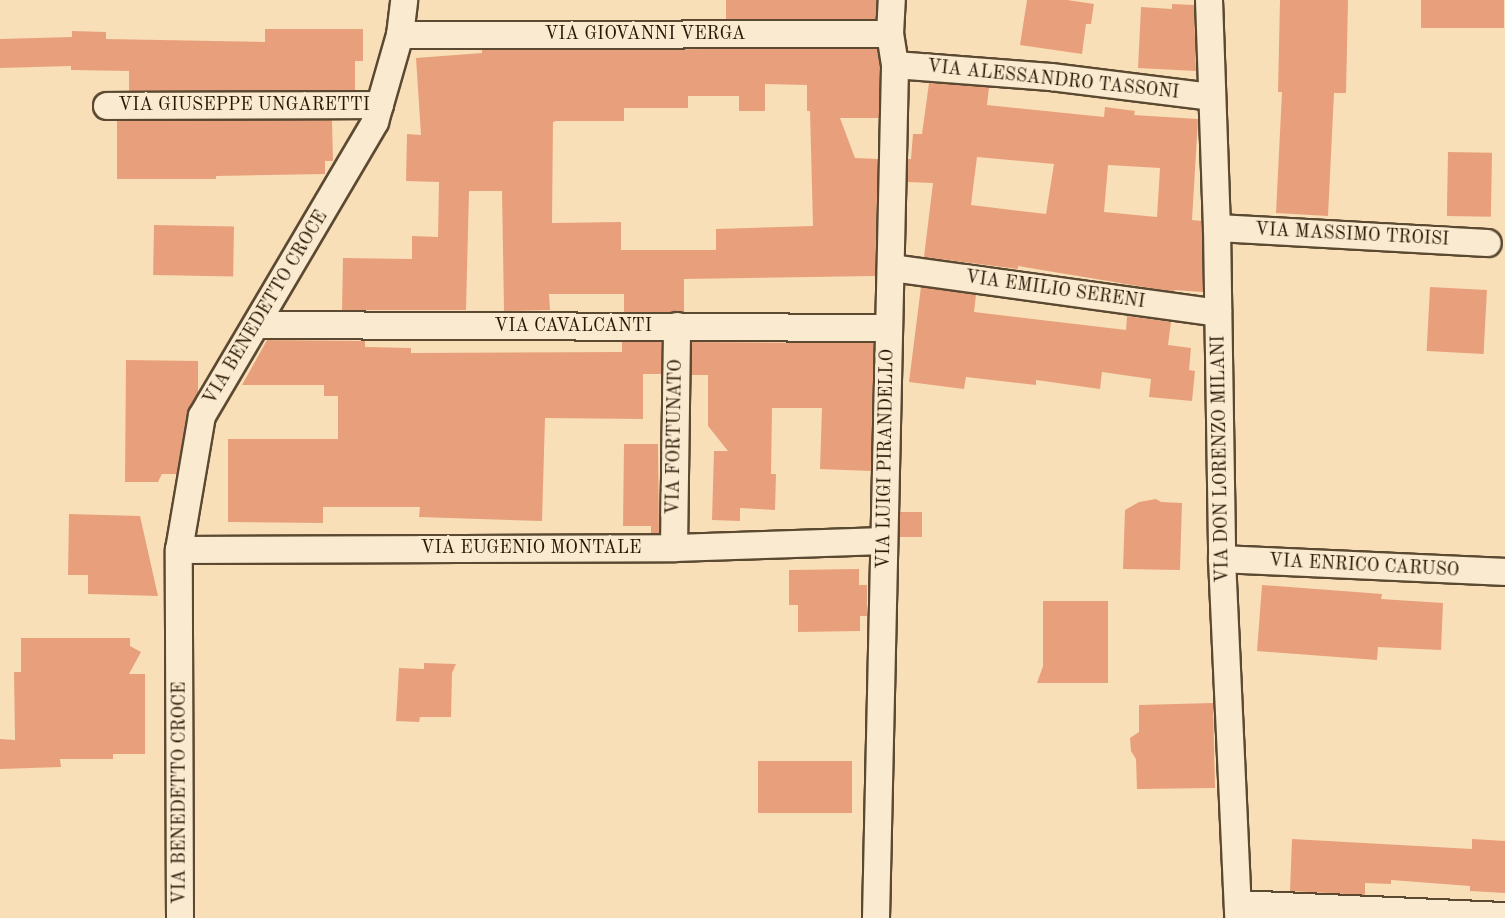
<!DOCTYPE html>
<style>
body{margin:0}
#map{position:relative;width:1505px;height:918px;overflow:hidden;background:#f8dfb7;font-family:"Old Standard TT",serif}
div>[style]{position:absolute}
.building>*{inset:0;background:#e8a07c;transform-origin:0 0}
.roads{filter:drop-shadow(2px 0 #5b4932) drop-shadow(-2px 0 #5b4932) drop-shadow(0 2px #5b4932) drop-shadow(0 -2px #5b4932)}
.minor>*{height:26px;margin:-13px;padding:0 13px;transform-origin:13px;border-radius:13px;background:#faead0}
span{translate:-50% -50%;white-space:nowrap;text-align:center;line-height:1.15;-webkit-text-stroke:6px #faead0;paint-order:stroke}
.street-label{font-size:18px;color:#271705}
</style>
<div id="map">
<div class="building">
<i style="left:726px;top:0;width:151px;height:19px"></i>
<i style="clip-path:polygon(1027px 0,1067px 0,1094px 4px,1091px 24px,1086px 24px,1082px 54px,1020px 45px)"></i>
<i style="clip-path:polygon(1280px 0,1348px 0,1346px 93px,1334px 93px,1328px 216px,1276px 213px,1282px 92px,1278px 92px)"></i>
<i style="left:1421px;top:0;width:83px;height:28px"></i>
<i style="clip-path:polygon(1172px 4px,1194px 5px,1196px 71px,1138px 68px,1141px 7px,1172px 9px)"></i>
<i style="clip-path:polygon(265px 29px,363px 29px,363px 61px,355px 61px,355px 90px,129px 91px,129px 71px,71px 70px,71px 66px,0 68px,0 39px,72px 37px,72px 31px,106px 32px,106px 39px,265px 42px)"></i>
<i style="clip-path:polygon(evenodd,711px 49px,877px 49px,880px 66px,879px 118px,840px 118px,855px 158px,878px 159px,875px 276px,684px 279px,684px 312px,624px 312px,624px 294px,549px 294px,550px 310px,504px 311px,502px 191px,469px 191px,466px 310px,342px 310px,343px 258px,412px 259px,412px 236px,438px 237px,439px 182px,406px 181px,407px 134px,421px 135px,416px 58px,482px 53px,482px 50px,711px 49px,765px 84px,807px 85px,807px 111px,810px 111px,813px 226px,716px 229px,716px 250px,621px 250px,621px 222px,552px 223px,553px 122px,556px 121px,624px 121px,624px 108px,688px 108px,688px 96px,739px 96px,739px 111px,765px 111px,765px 84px)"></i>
<i style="clip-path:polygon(evenodd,929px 83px,989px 87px,987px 105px,1104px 117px,1105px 107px,1135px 111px,1134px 115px,1198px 119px,1192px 220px,1202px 221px,1203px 292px,1174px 290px,1174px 292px,1018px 266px,1018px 269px,924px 257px,933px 183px,907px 182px,908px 159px,911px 159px,913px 134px,922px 134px,929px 83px,977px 157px,1054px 164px,1046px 214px,971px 205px,977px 157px,929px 83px,1108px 165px,1160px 168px,1157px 217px,1104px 212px,1108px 165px)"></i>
<i style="clip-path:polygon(332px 120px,333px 161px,325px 161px,325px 174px,216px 176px,216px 179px,117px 179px,117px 121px)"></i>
<i style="left:1448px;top:152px;width:44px;height:64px;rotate:1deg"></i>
<i style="left:154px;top:225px;width:80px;height:50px;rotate:1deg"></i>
<i style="clip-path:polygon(921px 287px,976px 295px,974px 312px,1126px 330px,1127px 316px,1171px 322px,1168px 345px,1191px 348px,1189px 370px,1195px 371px,1192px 401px,1149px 397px,1151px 379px,1102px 372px,1100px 389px,1036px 380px,1036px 385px,966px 377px,964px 389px,909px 382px)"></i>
<i style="left:1430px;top:287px;width:57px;height:64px;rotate:3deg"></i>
<i style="clip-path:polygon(267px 340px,365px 341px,365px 347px,411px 348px,411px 353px,622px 352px,622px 342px,662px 342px,661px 374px,643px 374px,643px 419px,545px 418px,542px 521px,419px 517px,420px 507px,323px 507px,323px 523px,228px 522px,228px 439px,338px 439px,338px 396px,324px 396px,324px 385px,242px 385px)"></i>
<i style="clip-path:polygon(692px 342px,874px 343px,871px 471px,820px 469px,822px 408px,772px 408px,771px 474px,776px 474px,775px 510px,740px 508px,740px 521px,712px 520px,714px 451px,728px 451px,708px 426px,708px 375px,691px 375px)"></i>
<i style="clip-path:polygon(126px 360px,198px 361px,198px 394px,187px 413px,177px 474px,162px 474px,158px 482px,125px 482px)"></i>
<i style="clip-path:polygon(624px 444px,658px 444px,659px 533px,651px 533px,651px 526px,623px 526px)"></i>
<i style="clip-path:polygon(1156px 499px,1161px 502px,1182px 503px,1180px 570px,1123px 569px,1125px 510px,1139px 502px)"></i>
<i style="left:900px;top:512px;width:22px;height:25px"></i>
<i style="clip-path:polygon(69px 514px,140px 516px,158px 596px,88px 594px,88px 575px,68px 575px)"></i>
<i style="clip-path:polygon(859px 569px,859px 585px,867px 585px,867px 616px,860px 616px,860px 631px,798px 632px,798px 605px,789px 605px,789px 570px)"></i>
<i style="clip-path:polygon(1262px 585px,1382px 594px,1381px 599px,1443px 603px,1441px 650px,1378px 647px,1377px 660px,1257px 651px)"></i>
<i style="clip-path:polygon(1043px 601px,1108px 601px,1108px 683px,1037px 683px,1043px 666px)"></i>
<i style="clip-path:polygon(21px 638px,130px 638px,130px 646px,141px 652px,129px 674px,145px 674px,145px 754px,113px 754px,113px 759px,60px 759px,61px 767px,0 769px,0 739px,15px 740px,14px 672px,21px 672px)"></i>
<i style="clip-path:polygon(424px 663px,456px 664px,452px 673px,451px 717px,420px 717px,419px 722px,396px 721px,399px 668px,424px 669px)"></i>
<i style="clip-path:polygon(1213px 703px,1215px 788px,1137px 789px,1136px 759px,1131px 751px,1130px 738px,1139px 732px,1139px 705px)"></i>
<i style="left:758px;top:761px;width:94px;height:52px"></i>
<i style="clip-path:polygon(1292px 839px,1472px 849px,1472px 839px,1505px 841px,1505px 893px,1470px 891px,1470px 886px,1391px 880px,1391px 884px,1365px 883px,1365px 895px,1290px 891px)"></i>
</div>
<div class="roads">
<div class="minor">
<i style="left:1209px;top:0;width:228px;rotate:88deg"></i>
<i style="left:1217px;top:228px;width:331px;rotate:89.1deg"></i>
<i style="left:1222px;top:559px;width:359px;rotate:87.4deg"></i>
<i style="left:400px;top:35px;width:490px;rotate:-0.1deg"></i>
<i style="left:895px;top:65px;width:156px;rotate:4.4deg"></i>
<i style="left:1051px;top:77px;width:161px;rotate:7.1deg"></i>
<i style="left:107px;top:106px;width:273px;rotate:-0.2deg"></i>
<i style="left:1217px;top:228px;width:271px;rotate:3.2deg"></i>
<i style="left:891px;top:268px;width:330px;rotate:7.8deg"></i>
<i style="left:257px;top:325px;width:632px;rotate:0.27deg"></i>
<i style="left:674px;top:548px;width:222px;rotate:-89.2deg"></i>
<i style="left:179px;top:550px;width:495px;rotate:-0.2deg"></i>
<i style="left:674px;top:548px;width:210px;rotate:-1.9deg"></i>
<i style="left:1222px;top:559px;width:283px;rotate:2.6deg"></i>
<i style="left:1238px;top:904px;width:267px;rotate:2.6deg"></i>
<i style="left:180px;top:918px;width:368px;rotate:-90.2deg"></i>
<i style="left:179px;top:550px;width:136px;rotate:-80.3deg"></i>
<i style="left:202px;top:416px;width:341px;rotate:-59.5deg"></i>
<i style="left:375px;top:122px;width:91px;rotate:-74deg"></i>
<i style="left:400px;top:35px;width:35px;rotate:-83deg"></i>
<i style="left:876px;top:918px;width:853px;rotate:-88.72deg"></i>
<i style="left:895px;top:65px;width:31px;rotate:-99deg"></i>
<i style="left:890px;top:34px;width:34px;rotate:-87deg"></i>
</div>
</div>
<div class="street-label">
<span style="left:645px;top:34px">VIA GIOVANNI VERGA</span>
<span style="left:1053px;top:80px;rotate:6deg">VIA ALESSANDRO TASSONI</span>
<span style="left:244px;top:105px">VIA GIUSEPPE UNGARETTI</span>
<span style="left:1352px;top:235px;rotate:3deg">VIA MASSIMO TROISI</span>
<span style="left:1055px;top:290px;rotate:8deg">VIA EMILIO SERENI</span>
<span style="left:266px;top:308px;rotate:-59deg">VIA BENEDETTO CROCE</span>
<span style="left:573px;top:326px">VIA CAVALCANTI</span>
<span style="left:675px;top:437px;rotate:-89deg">VIA FORTUNATO</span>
<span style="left:886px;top:459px;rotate:-89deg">VIA LUIGI PIRANDELLO</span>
<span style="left:1221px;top:459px;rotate:-91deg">VIA DON LORENZO MILANI</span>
<span style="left:531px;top:548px">VIA EUGENIO MONTALE</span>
<span style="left:1364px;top:566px;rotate:3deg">VIA ENRICO CARUSO</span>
<span style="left:180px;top:793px;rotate:-90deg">VIA BENEDETTO CROCE</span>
</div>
</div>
